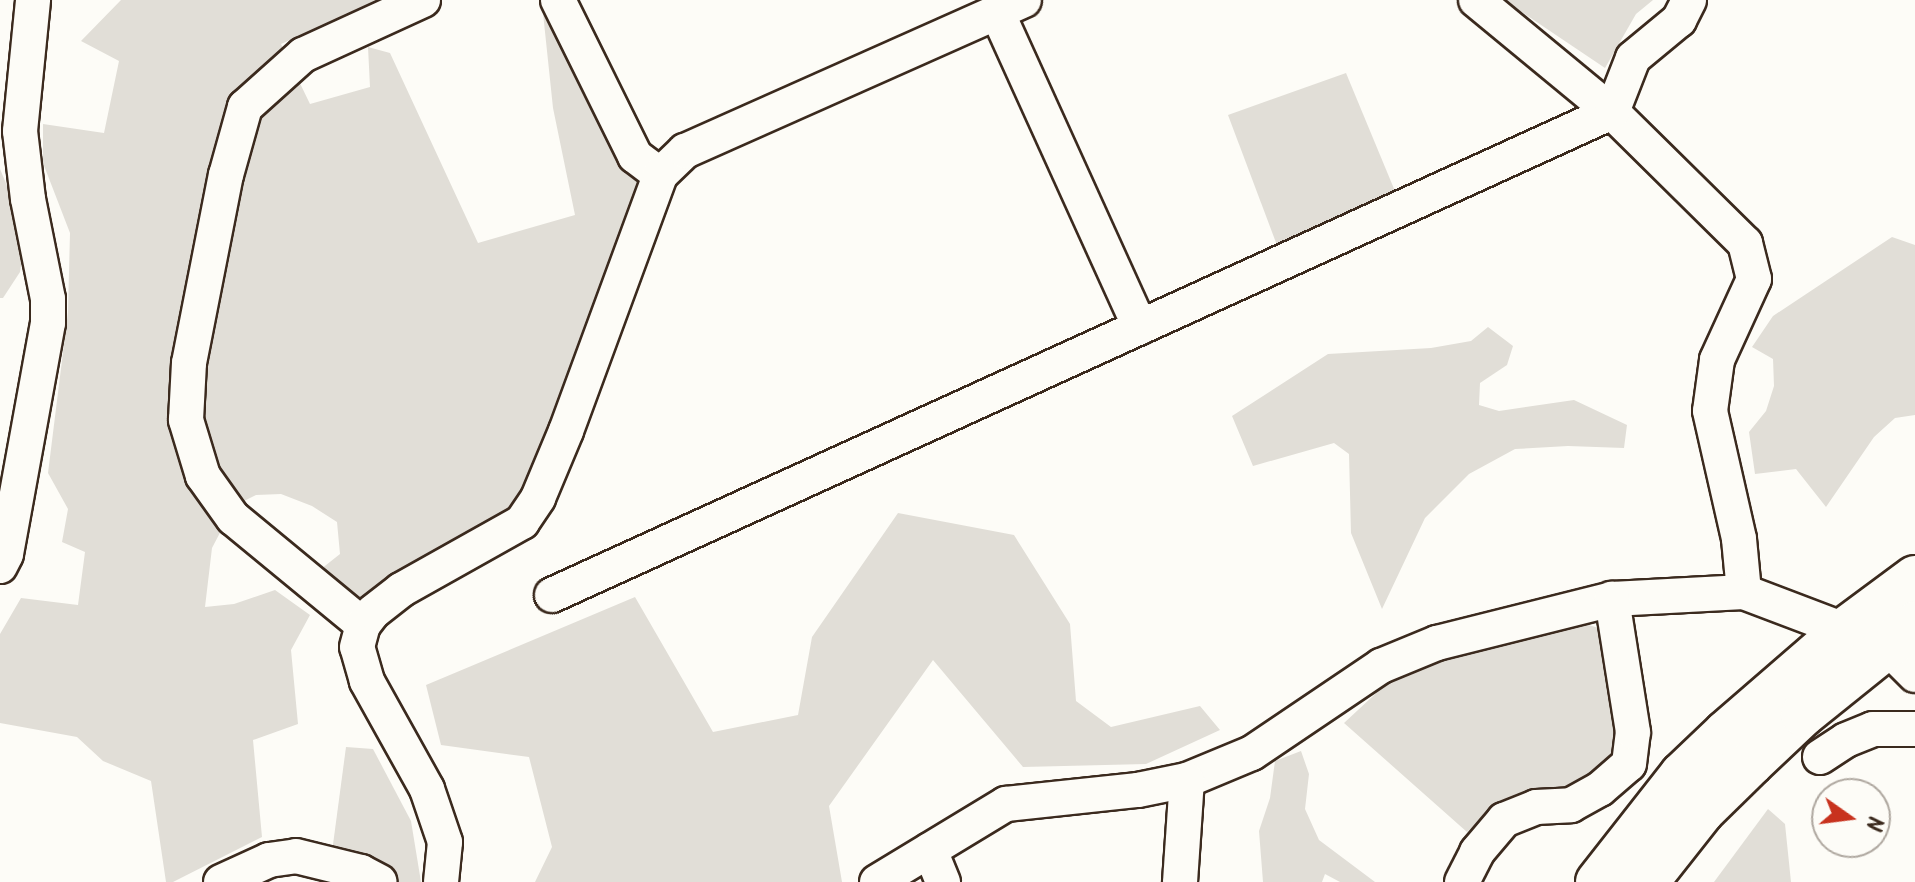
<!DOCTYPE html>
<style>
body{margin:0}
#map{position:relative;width:1915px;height:882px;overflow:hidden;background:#fdfcf7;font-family:Kalam,sans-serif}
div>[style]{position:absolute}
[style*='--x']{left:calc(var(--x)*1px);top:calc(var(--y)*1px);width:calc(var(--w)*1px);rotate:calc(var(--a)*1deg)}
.green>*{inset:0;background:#e1ded7}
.roads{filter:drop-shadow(2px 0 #3b2a1e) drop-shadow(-2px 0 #3b2a1e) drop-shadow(0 2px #3b2a1e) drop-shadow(0 -2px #3b2a1e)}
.minor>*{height:34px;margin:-17px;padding:0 17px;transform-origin:17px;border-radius:17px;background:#fdfcf7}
.major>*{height:44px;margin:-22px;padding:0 22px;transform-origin:22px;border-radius:22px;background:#fdfcf7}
span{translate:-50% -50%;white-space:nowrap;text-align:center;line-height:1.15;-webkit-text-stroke:8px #fdfcf7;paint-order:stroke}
.north{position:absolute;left:1811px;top:778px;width:80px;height:80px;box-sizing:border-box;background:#fdfcf7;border:2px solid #afa8a0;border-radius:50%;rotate:104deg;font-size:22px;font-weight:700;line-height:32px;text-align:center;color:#3b2a1e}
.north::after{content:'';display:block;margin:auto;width:28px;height:36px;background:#c8321e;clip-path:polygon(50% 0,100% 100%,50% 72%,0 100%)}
</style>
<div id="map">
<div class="green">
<i style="clip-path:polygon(121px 0,382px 0,281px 44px,310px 104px,370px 87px,368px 47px,390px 53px,478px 243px,575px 215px,553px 108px,543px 13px,599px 122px,641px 181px,531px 486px,515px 512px,350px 602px,316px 573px,340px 554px,337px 522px,312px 506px,281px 494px,256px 495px,234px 506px,212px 548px,205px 607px,234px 604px,275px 590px,310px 615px,291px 650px,298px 724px,253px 740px,262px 837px,173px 882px,166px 882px,151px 781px,103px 761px,77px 737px,0 723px,0 634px,21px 598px,78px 605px,85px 552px,62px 542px,68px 509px,48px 473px,68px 312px,70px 233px,43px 163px,43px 124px,104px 133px,119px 61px,81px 41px)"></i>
<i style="clip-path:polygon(1504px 0,1653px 0,1636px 14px,1605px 68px)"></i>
<i style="clip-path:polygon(1346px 73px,1397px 196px,1278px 248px,1228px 115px)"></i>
<i style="clip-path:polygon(0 169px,16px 207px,23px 253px,20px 272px,3px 298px,0 298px)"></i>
<i style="clip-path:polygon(1892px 237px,1915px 245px,1915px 415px,1895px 418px,1874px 437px,1826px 507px,1796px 469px,1755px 474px,1749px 432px,1766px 411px,1774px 386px,1773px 359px,1752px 347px,1773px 316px)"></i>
<i style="clip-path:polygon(1488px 327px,1513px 346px,1507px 365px,1480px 383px,1479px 405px,1499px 411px,1574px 400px,1627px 425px,1624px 448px,1568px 446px,1515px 449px,1469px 474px,1425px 518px,1382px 609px,1351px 533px,1349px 454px,1334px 443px,1253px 466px,1232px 416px,1328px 354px,1431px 348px,1471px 341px)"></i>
<i style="clip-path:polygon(898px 513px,1014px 535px,1070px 624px,1076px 701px,1111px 727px,1200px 706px,1220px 730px,1146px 764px,1023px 767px,933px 660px,829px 806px,842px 882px,535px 882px,552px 847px,529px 757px,441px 745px,426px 685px,635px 597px,713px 732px,798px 715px,812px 637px)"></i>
<i style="clip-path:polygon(1582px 623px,1602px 629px,1625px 731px,1619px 763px,1564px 794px,1516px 796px,1486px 815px,1467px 832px,1344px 723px,1386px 684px,1439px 659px)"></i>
<i style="clip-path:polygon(346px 747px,373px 749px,411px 821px,421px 882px,328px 882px)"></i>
<i style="clip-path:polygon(1301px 751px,1309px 774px,1305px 809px,1319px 840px,1375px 882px,1340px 882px,1325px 874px,1322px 882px,1263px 882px,1259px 831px,1270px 798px,1275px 761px)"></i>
<i style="clip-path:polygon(1768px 809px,1785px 824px,1791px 882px,1714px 882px)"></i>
</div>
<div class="roads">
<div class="minor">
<i style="--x:558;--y:0;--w:174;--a:63.7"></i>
<i style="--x:635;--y:156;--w:31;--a:37"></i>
<i style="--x:1476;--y:0;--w:176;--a:39.5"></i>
<i style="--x:1612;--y:112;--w:187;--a:44.6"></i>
<i style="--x:1745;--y:243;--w:37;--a:76"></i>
<i style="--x:1754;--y:279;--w:89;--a:114.6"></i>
<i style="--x:1717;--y:360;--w:51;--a:97.8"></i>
<i style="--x:1710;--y:411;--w:131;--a:77.2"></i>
<i style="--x:1739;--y:539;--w:53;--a:84.6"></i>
<i style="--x:997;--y:12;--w:346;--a:65.6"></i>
<i style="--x:0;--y:566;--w:13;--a:-63"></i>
<i style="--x:6;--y:554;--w:235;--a:-79.7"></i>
<i style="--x:48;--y:323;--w:24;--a:-90"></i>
<i style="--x:48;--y:299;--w:102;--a:-101.3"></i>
<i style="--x:28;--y:199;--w:68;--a:-96.7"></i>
<i style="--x:20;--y:131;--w:132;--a:-84.3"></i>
<i style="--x:552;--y:595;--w:1165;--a:-24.5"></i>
<i style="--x:1612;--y:112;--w:58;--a:-68.7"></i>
<i style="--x:1633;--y:58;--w:60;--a:-39.6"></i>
<i style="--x:1679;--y:20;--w:22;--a:-63"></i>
<i style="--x:363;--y:625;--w:168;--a:-140.5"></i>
<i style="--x:233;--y:518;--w:52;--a:-125.5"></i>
<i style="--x:203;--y:476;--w:59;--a:-106.9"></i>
<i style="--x:186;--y:420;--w:57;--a:-87"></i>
<i style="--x:189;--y:363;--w:192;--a:-78.9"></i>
<i style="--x:226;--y:175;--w:71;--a:-74.4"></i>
<i style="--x:245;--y:107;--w:78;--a:-41.9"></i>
<i style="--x:303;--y:55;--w:132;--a:-24.6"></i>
<i style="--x:1820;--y:757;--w:31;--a:-33"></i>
<i style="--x:1846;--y:740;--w:29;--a:-22"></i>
<i style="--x:1873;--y:729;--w:42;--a:0"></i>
<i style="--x:930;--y:850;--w:35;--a:68"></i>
<i style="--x:221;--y:882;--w:53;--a:-24.6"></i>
<i style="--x:269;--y:860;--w:27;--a:-8"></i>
<i style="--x:296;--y:856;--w:67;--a:13.8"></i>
<i style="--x:361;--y:872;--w:21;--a:28"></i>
<i style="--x:441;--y:882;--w:40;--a:-84.3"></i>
<i style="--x:445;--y:842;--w:56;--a:-108.8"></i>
<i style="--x:427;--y:789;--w:124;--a:-119.1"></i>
<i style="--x:367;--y:681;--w:35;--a:-106"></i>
<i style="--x:357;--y:647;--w:23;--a:-75"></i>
<i style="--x:363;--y:625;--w:16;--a:-52"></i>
<i style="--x:373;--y:612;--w:36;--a:-38"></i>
<i style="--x:401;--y:590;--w:139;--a:-29.3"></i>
<i style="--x:522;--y:522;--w:29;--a:-56"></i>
<i style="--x:538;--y:498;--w:73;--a:-67.3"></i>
<i style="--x:566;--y:431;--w:273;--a:-69.8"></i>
<i style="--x:660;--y:175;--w:35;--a:-44"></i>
<i style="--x:685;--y:151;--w:371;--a:-24"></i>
<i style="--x:877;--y:882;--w:151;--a:-31.2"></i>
<i style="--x:1006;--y:804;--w:133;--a:-6.1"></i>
<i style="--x:1138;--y:790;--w:50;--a:-11.5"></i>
<i style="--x:1187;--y:780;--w:70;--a:-22.6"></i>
<i style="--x:1252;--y:753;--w:156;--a:-34"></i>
<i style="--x:1381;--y:666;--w:61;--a:-22.3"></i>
<i style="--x:1437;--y:643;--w:180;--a:-14.1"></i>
<i style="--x:1612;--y:599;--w:132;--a:-3"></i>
<i style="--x:1744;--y:592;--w:152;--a:20.8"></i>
<i style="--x:1886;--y:646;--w:41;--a:45"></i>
<i style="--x:1180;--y:882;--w:102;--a:-86.1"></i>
<i style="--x:1462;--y:882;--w:34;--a:-63"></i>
<i style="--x:1477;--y:852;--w:42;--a:-49.8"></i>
<i style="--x:1504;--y:820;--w:35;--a:-22"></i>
<i style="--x:1536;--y:807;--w:35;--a:-3"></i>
<i style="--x:1571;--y:805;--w:33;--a:-29"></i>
<i style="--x:1600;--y:789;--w:38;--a:-41"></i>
<i style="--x:1629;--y:764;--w:32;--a:-83"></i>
<i style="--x:1633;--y:732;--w:135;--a:-99"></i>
</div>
<div class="major">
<i style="--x:1598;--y:882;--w:136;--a:-51.9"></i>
<i style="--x:1682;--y:775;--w:61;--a:-43.7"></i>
<i style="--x:1726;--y:733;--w:157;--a:-40.9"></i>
<i style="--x:1845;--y:630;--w:87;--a:-36.6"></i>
<i style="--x:1646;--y:882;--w:90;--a:-51.7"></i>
<i style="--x:1702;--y:811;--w:69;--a:-44.4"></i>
<i style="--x:1751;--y:763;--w:71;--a:-43.3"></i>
<i style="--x:1803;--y:714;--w:144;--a:-38.8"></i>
</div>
</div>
<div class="north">N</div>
</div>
